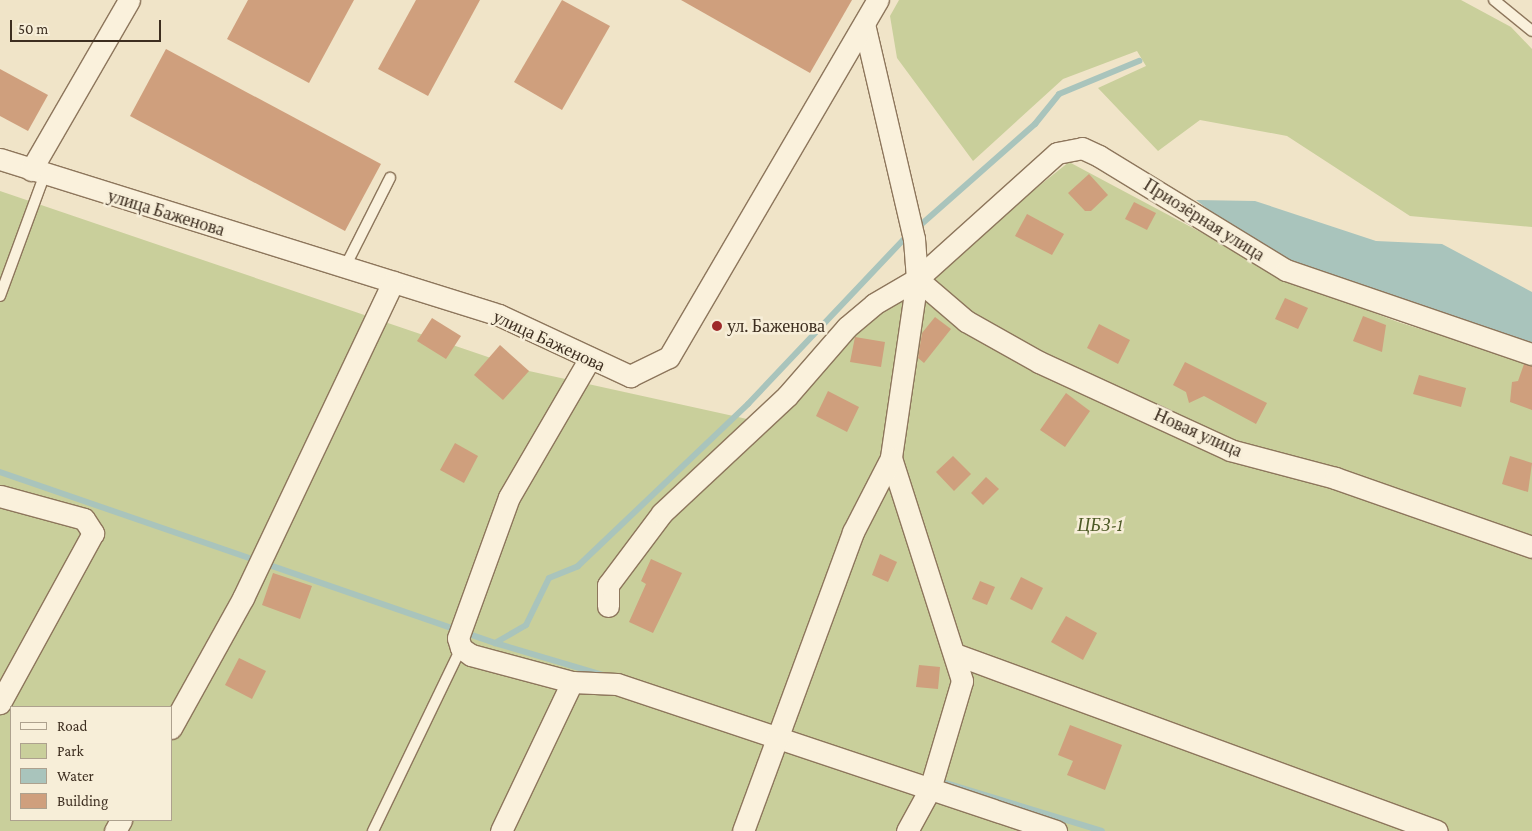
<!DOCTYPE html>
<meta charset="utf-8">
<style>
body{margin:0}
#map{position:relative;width:1532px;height:831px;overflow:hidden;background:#f0e4c8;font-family:"Crimson Pro",serif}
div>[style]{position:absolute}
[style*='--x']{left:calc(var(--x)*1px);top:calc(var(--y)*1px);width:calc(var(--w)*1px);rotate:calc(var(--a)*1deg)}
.green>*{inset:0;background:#c9cf9b}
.water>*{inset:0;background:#a9c4bc}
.stream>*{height:6px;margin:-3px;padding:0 3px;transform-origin:3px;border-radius:3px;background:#a9c4bc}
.building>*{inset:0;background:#cf9f7d}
.roads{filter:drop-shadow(1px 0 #8d765c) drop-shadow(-1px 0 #8d765c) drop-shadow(0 1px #8d765c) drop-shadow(0 -1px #8d765c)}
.service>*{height:10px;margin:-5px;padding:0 5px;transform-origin:5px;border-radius:5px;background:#faf1dc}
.minor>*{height:21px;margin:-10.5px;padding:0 10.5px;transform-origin:10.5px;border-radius:10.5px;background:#faf1dc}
.dots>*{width:14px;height:14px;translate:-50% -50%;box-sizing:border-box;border:2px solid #f7eed8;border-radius:50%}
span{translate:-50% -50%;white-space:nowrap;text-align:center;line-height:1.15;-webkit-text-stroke:5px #f7eed8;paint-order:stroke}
.street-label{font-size:18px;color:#3d2e20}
.poi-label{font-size:18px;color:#3d2e20}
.left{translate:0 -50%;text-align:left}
.park-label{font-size:18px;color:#4d5a26;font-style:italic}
.legend{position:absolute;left:10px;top:706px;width:162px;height:115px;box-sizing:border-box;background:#f7eed8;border:1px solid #ada18e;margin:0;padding:6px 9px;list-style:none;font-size:15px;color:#3d2e20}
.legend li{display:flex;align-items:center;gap:10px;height:25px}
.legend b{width:25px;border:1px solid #ada18e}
.scale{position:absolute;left:10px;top:20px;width:151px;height:22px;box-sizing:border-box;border:2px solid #3d2e20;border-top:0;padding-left:6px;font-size:15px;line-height:18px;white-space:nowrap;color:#3d2e20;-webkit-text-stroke:4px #f7eed8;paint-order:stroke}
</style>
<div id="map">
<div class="green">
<i style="clip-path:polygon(899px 0,1461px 0,1511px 27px,1532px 49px,1532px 227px,1410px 216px,1287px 136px,1200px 120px,1158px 151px,1098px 88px,1146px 66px,1137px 51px,1063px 79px,973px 161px,897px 58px,890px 16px)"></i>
<i style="clip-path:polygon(evenodd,1069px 162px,1296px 283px,1398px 322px,1532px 364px,1532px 831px,0 831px,0 191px,529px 371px,747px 419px,1069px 162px,11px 707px,171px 707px,171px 820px,11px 820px,11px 707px)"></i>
</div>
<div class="water">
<i style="clip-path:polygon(1196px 200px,1255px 201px,1376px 241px,1442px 244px,1532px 292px,1532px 347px,1276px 262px)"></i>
</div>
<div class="stream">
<i style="--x:916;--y:229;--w:159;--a:-41.4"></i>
<i style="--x:1035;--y:124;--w:38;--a:-51"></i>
<i style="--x:1059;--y:94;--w:87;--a:-22.4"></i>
<i style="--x:0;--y:472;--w:524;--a:19.06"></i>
<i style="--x:495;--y:643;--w:113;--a:16.5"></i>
<i style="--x:495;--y:643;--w:36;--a:-30"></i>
<i style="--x:526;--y:625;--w:52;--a:-63.9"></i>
<i style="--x:549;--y:578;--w:31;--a:-22"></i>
<i style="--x:578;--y:566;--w:235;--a:-43.6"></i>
<i style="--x:748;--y:404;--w:233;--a:-46.6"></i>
<i style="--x:946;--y:783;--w:163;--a:17.1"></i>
</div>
<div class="building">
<i style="clip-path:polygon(248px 0,354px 0,309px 83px,227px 39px)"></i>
<i style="clip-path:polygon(416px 0,480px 0,428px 96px,378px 69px)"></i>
<i style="clip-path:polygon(562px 0,610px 26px,562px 110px,514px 82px)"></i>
<i style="clip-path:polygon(681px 0,852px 0,810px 73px)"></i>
<i style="clip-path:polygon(166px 49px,381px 164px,345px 231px,130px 116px)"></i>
<i style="clip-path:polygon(0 69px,48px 95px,28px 131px,0 116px)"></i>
<i style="clip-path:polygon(1089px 174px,1108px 195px,1091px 211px,1085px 211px,1068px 193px)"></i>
<i style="clip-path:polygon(1134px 202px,1156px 213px,1147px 230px,1125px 219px)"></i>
<i style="clip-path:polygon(1027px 214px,1064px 234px,1052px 255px,1015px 236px)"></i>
<i style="clip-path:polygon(1285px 298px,1308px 308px,1298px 329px,1275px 319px)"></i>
<i style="clip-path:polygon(1363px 316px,1386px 325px,1382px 352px,1353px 341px)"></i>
<i style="clip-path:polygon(935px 317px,951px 329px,924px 363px,918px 358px,922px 333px)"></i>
<i style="clip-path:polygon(432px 318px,461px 336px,446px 359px,417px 341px)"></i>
<i style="clip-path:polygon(1099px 324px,1130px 340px,1118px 364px,1087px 348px)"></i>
<i style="clip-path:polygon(855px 337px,885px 342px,881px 367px,850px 362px)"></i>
<i style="clip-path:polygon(500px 345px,529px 371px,503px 400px,474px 375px)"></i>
<i style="clip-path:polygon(1185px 362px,1267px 403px,1256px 424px,1204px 396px,1189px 403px,1186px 392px,1173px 385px)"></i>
<i style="clip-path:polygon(1524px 364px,1532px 366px,1532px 410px,1510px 402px,1512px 382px,1518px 381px)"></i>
<i style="clip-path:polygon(1419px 375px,1466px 388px,1461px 407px,1413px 394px)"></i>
<i style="clip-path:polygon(828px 391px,859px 407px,847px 432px,816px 416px)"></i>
<i style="clip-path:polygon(1066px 393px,1090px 411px,1065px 447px,1040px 430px)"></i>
<i style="clip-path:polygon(455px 443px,478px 456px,464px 483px,440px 470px)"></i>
<i style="clip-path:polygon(953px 456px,971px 474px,954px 491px,936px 472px)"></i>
<i style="clip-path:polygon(1510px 456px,1532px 463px,1528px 492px,1502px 484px)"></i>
<i style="clip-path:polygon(986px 477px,999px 489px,983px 505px,971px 493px)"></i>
<i style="clip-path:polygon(880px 554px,897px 562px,888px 582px,872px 575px)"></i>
<i style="clip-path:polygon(651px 559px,682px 573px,653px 633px,629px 622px,646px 584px,641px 581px)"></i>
<i style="clip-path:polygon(273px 573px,312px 586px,300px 619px,262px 605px)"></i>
<i style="clip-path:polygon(1021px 577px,1043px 588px,1032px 610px,1010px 599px)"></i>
<i style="clip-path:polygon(980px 581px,995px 587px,987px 605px,972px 599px)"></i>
<i style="clip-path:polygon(1066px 616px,1097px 633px,1083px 660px,1051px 642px)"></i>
<i style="clip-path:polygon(239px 658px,266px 671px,252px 699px,225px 685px)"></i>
<i style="clip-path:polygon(919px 665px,940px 667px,938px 689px,916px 687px)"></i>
<i style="clip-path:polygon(1070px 725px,1122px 745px,1105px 790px,1067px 775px,1073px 761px,1058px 755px)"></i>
</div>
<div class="roads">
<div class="service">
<i style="--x:1494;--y:0;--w:49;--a:39.2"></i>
<i style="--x:345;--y:267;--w:100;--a:-63.2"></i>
<i style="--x:0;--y:296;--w:130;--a:-69.8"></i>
<i style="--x:373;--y:831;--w:203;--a:-64.3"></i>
</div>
<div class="minor">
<i style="--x:864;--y:24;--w:221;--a:76.9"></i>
<i style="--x:914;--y:239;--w:40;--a:85.7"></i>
<i style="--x:917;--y:279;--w:181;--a:98.3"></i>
<i style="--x:891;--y:458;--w:234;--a:72.3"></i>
<i style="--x:962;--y:681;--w:113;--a:106.5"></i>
<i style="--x:930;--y:789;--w:48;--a:118.7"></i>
<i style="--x:0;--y:159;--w:523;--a:17.36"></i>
<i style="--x:499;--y:315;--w:145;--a:25"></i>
<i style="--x:630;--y:376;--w:43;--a:-26"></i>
<i style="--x:669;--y:357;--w:414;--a:-59.7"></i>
<i style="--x:31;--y:170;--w:196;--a:-60"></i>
<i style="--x:917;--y:279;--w:65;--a:40.6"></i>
<i style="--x:966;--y:321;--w:84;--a:29.3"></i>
<i style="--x:1039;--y:362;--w:210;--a:24.7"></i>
<i style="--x:1230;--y:450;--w:109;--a:14.9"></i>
<i style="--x:1335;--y:478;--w:209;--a:19.3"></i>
<i style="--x:590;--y:358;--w:161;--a:120.2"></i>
<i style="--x:509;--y:497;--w:150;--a:109.9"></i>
<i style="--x:458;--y:638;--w:10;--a:73"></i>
<i style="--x:461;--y:648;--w:12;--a:35"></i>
<i style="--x:471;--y:655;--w:105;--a:15"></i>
<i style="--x:572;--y:682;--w:45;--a:2.5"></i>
<i style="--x:617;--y:684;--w:463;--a:18.5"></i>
<i style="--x:0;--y:496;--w:87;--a:15.3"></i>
<i style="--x:84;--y:519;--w:17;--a:57"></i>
<i style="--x:93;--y:533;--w:194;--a:118.7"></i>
<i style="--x:608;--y:606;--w:21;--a:-90"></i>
<i style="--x:608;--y:585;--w:90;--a:-53.1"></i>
<i style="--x:662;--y:513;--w:171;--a:-43.1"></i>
<i style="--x:787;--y:396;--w:91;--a:-49"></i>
<i style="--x:847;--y:327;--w:35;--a:-40"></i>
<i style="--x:874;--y:304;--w:50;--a:-30.2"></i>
<i style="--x:917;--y:279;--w:188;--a:-42"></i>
<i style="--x:1057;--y:153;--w:25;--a:-11"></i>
<i style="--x:1082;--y:148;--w:19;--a:25"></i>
<i style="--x:1099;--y:156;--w:219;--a:31.4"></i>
<i style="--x:1286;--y:270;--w:260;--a:18.9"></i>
<i style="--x:955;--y:654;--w:513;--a:20.16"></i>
<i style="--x:171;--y:728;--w:149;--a:-61"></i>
<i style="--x:243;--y:598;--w:350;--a:-64.6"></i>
<i style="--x:115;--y:831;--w:13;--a:-61"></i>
<i style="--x:501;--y:831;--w:165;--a:-64.5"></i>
<i style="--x:743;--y:831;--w:319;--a:-69.8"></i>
<i style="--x:853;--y:532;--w:83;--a:-62.8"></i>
</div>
</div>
<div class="dots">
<i style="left:717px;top:326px;background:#9e2a2b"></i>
</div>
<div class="street-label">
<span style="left:166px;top:213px;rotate:17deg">улица Баженова</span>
<span style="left:1204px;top:220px;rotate:32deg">Приозёрная улица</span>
<span style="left:549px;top:341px;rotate:25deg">улица Баженова</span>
<span style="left:1198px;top:433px;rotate:24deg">Новая улица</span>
</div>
<div class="poi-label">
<span class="left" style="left:727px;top:326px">ул. Баженова</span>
</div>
<div class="park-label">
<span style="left:1100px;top:525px">ЦБЗ-1</span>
</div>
<ul class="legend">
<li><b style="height:6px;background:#faf1dc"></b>Road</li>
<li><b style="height:14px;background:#c9cf9b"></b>Park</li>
<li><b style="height:14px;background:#a9c4bc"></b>Water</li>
<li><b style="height:14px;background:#cf9f7d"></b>Building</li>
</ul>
<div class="scale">50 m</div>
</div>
